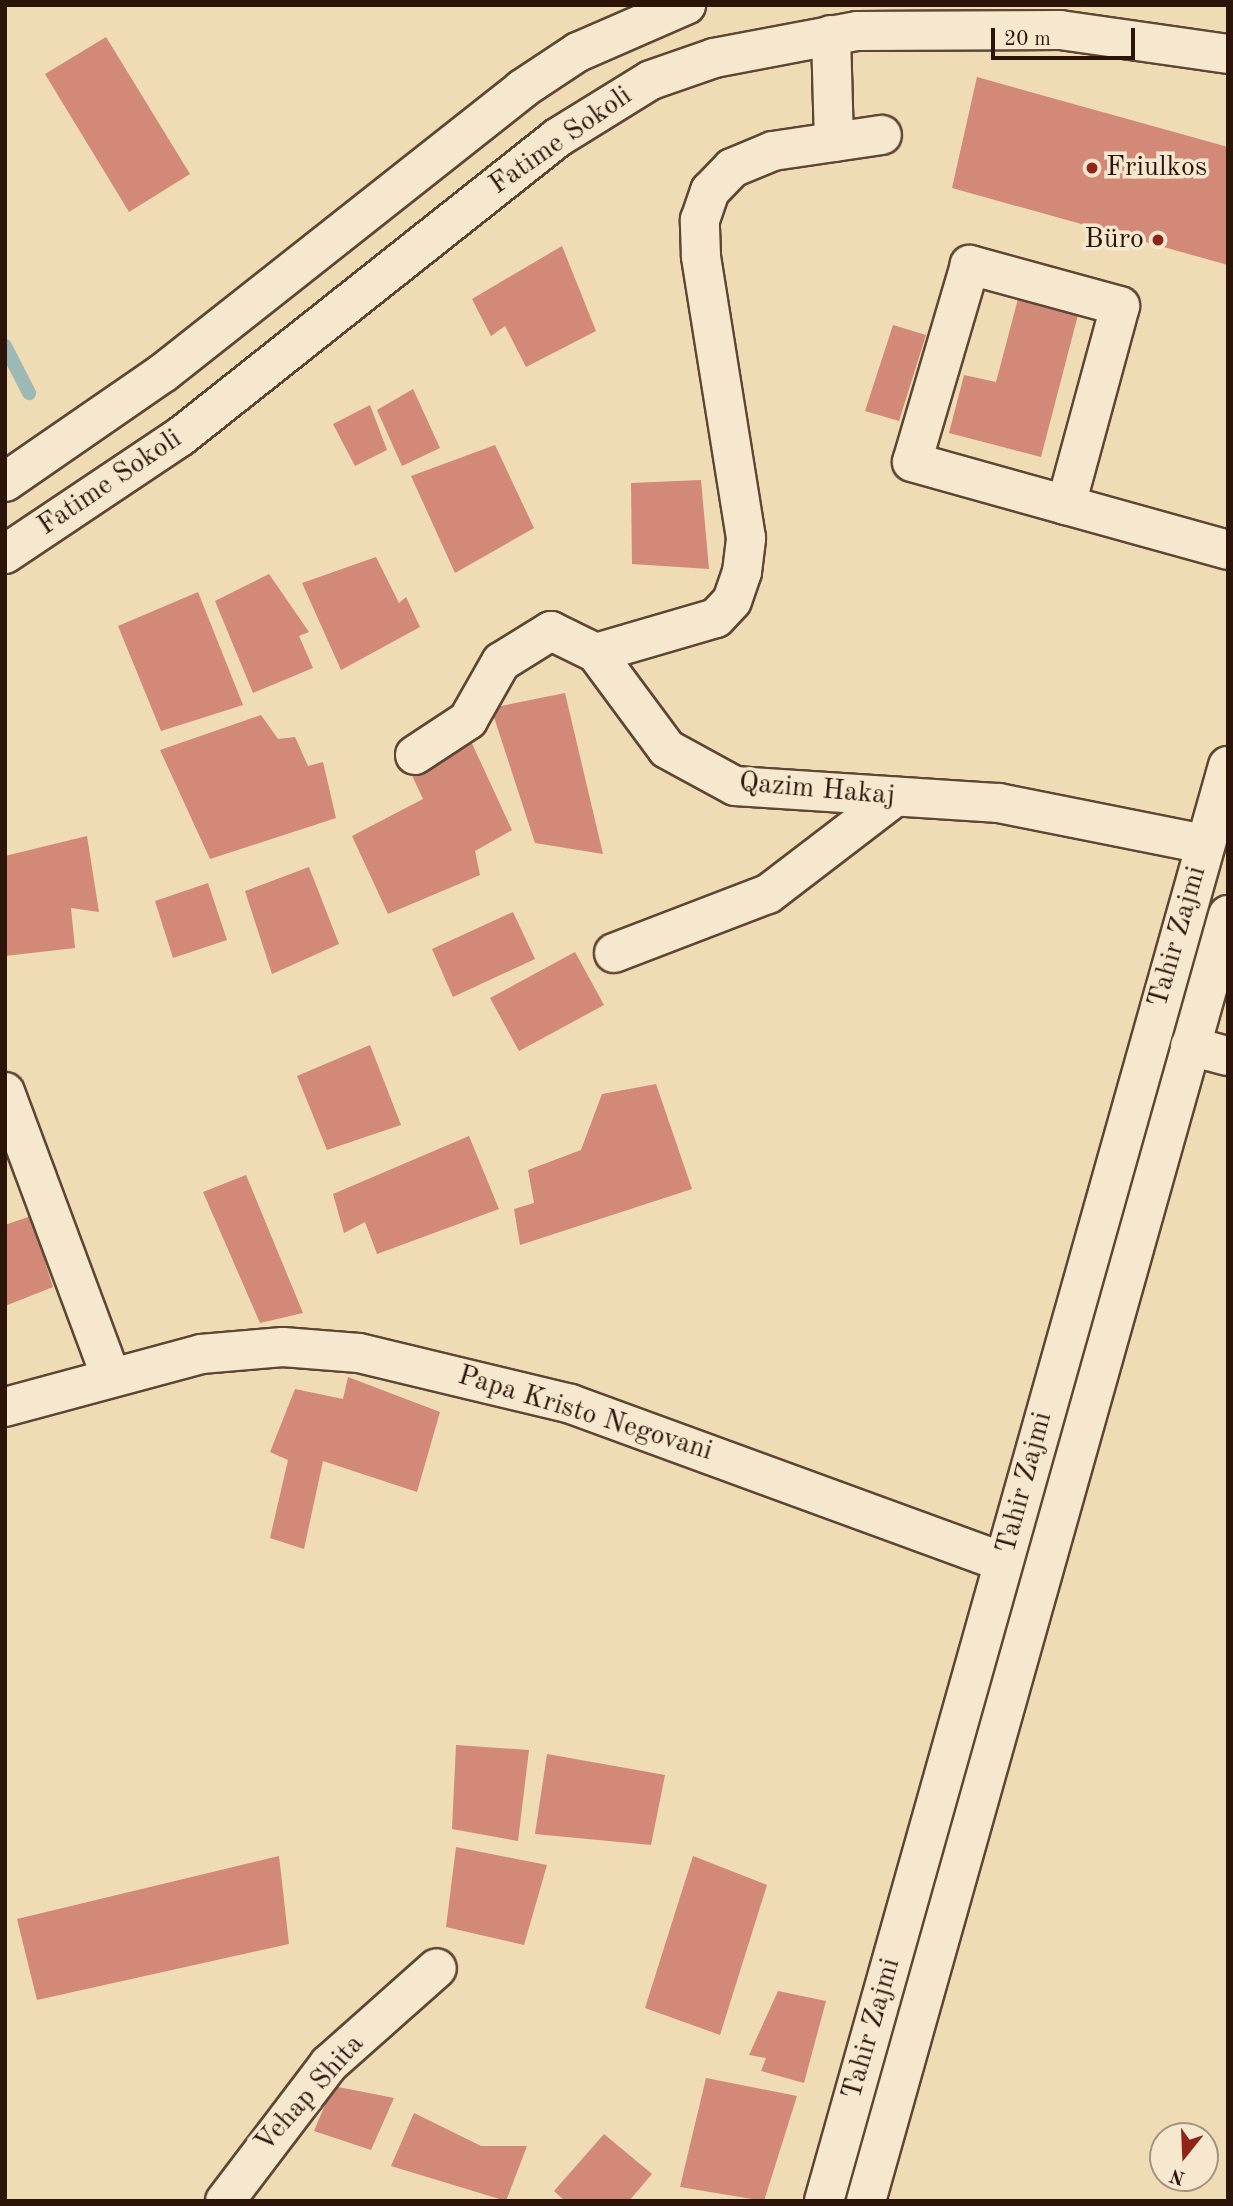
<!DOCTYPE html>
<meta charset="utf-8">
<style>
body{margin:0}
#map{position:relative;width:1233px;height:2206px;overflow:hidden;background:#efdbb4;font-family:"Old Standard TT",serif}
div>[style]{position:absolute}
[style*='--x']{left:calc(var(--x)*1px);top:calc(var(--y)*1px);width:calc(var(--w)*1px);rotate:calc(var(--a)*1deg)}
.stream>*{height:14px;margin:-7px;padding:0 7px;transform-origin:7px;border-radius:7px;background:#9cb9b5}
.building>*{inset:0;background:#d28977}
.roads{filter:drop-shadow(2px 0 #5e4634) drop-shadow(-2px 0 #5e4634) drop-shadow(0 2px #5e4634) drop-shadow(0 -2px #5e4634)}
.minor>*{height:38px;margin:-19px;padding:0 19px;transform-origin:19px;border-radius:19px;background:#f5e8ce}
.dots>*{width:19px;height:19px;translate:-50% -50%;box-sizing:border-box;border:4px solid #f5e8ce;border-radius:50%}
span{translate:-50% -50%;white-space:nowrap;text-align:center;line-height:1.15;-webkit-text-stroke:7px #f5e8ce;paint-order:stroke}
.street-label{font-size:28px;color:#2d1409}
.poi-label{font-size:28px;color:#2d1409}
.left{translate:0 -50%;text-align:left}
.right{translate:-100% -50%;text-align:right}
.frame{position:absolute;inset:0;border:7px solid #2d1409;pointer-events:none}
.north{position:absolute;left:1149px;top:2122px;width:70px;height:70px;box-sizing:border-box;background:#f5e8ce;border:2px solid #a5937f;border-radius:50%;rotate:198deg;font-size:19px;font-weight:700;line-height:28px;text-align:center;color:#2d1409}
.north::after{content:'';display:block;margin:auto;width:24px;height:32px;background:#8f2418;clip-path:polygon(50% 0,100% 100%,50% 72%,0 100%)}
.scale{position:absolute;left:991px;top:28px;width:144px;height:32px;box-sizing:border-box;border:4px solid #2d1409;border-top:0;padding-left:9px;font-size:21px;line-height:24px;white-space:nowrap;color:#2d1409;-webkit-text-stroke:5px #f5e8ce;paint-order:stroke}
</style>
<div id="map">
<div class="stream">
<i style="--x:5;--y:346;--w:53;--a:62.9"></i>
</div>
<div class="building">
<i style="clip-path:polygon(106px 37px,190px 174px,129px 212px,45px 74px)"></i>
<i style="clip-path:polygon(977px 77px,1228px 147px,1228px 265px,952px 188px)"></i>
<i style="clip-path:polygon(562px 246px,596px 331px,526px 367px,505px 326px,491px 336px,472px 299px)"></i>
<i style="clip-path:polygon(1019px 295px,1079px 311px,1041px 457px,949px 433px,964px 375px,996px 382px)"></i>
<i style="clip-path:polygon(893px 325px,926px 335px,899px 421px,865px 411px)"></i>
<i style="clip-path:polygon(413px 389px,440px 448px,402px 466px,377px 410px)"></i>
<i style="clip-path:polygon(370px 405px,387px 450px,355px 466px,333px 424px)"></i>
<i style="clip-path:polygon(495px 445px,534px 528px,455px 573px,411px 476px)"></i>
<i style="clip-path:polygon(701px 480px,709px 569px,632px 564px,631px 483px)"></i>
<i style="clip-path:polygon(376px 557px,399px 603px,406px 597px,420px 627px,341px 670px,302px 583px)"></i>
<i style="clip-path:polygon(269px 574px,309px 632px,299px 636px,313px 668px,253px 693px,215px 601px)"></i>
<i style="clip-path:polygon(198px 592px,243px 705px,161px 731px,118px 626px)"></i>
<i style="clip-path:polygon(565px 693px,603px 854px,535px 843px,491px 708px)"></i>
<i style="clip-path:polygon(261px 715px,278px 739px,295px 737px,308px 766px,323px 762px,336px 818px,210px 859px,160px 750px)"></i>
<i style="clip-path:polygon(469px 737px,512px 830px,475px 851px,480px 875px,388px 914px,352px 836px,423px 799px,409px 769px)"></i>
<i style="clip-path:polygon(87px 836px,99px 912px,71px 908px,75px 948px,5px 956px,5px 856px)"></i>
<i style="clip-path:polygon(309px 867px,339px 944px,272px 974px,245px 891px)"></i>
<i style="clip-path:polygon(208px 883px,227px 940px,173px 958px,155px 901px)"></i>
<i style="clip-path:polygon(513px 912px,535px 959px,453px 997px,432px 949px)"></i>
<i style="clip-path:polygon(575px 952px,604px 1005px,519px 1051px,490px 998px)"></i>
<i style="clip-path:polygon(370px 1045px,401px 1125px,327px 1150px,297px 1076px)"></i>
<i style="clip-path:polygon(656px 1084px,692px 1189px,520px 1245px,514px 1209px,534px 1203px,528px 1170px,581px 1150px,602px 1094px)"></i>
<i style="clip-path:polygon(469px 1136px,499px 1209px,377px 1254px,365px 1222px,344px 1233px,333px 1194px)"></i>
<i style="clip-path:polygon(246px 1175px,303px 1313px,260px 1323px,203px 1192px)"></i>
<i style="clip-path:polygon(31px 1216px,53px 1287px,5px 1306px,5px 1225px)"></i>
<i style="clip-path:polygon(348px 1377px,440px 1412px,417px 1492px,323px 1461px,304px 1549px,270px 1538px,288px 1460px,270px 1452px,295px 1389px,343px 1399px)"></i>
<i style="clip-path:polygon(456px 1745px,529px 1750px,518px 1841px,452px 1829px)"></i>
<i style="clip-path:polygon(547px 1754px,665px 1775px,651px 1845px,535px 1834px)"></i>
<i style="clip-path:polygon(456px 1847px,547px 1865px,524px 1945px,446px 1927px)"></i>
<i style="clip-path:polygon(279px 1856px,289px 1944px,37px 2000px,17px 1919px)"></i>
<i style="clip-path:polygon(693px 1856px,767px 1885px,720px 2035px,645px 2008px)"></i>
<i style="clip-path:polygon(778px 1991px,826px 2001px,804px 2083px,761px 2071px,766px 2058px,749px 2055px)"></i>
<i style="clip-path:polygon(706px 2078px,797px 2096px,764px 2201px,680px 2187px)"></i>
<i style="clip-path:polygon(333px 2086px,394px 2098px,371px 2150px,314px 2131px)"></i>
<i style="clip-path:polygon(414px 2113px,481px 2146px,527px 2146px,506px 2201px,391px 2166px)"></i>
<i style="clip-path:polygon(604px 2134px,652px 2174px,629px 2201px,565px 2201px,554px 2191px)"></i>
</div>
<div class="roads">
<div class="minor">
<i style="--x:831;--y:35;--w:107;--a:88.4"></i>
<i style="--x:5;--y:482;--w:192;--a:-34.6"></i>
<i style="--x:163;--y:373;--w:458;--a:-38.3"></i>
<i style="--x:522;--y:89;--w:67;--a:-33.5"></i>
<i style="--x:578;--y:52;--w:118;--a:-23.5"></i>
<i style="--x:1066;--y:505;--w:206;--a:-74.8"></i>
<i style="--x:1120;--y:306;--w:156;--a:-164.7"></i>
<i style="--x:970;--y:265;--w:205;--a:106.4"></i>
<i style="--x:912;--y:462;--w:160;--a:15.6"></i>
<i style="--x:1066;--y:505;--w:168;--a:15.5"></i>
<i style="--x:5;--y:554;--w:211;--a:-33.8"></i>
<i style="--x:180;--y:437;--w:481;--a:-38.4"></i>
<i style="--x:557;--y:138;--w:110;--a:-31.7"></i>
<i style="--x:651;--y:80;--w:67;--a:-19.2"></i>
<i style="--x:714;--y:58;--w:146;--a:-10.7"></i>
<i style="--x:857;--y:31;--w:203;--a:-0.3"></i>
<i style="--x:1060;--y:30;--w:170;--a:8.1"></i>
<i style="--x:596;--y:653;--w:125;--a:-16.3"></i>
<i style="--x:716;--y:618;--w:23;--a:-47"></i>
<i style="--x:732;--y:601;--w:31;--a:-71"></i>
<i style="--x:742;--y:572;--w:34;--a:-83"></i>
<i style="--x:746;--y:538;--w:286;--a:-99.1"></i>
<i style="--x:701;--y:256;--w:36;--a:-92"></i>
<i style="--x:700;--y:220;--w:31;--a:-71"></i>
<i style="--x:710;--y:191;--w:32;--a:-46"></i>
<i style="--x:732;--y:168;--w:44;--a:-22.5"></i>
<i style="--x:773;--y:151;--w:110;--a:-8.4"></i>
<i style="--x:415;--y:755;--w:64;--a:-33.4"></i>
<i style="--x:468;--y:720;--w:67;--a:-60.4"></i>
<i style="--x:501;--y:662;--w:59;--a:-31.8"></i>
<i style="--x:551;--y:631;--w:50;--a:26.1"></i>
<i style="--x:596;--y:653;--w:119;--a:53.5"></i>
<i style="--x:667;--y:749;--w:77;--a:28.6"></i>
<i style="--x:735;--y:786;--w:265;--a:3.7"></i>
<i style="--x:999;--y:803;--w:210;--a:11.3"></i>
<i style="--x:614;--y:953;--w:165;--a:-21"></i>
<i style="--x:768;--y:894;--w:160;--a:-37.4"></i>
<i style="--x:1190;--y:1046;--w:39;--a:15"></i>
<i style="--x:5;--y:1092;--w:302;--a:69.6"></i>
<i style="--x:5;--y:1407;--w:203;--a:-15.1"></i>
<i style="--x:201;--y:1354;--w:82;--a:-4.9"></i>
<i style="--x:283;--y:1347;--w:76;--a:4.5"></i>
<i style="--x:359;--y:1353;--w:218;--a:13.5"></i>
<i style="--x:571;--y:1404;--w:460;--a:20.1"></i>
<i style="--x:225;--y:2201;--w:172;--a:-52.8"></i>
<i style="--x:329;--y:2064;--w:144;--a:-41.6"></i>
<i style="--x:824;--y:2201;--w:1491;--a:-74.28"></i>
<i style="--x:866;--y:2201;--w:1336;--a:-74.28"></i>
</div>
</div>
<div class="dots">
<i style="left:1092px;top:168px;background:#8f2418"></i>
<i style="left:1158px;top:240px;background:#8f2418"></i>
</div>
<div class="street-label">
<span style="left:561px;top:141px;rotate:-35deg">Fatime Sokoli</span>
<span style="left:110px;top:483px;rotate:-34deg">Fatime Sokoli</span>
<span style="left:817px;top:790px;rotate:5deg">Qazim Hakaj</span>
<span style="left:1178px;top:937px;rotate:-74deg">Tahir Zajmi</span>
<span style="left:585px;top:1414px;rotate:17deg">Papa Kristo Negovani</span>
<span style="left:1025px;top:1483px;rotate:-75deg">Tahir Zajmi</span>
<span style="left:872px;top:2029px;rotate:-74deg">Tahir Zajmi</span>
<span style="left:310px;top:2094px;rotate:-48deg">Vehap Shita</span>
</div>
<div class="poi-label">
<span class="left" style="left:1106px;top:168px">Friulkos</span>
<span class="right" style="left:1144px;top:240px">Büro</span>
</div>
<div class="frame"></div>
<div class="north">N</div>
<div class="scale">20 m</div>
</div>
